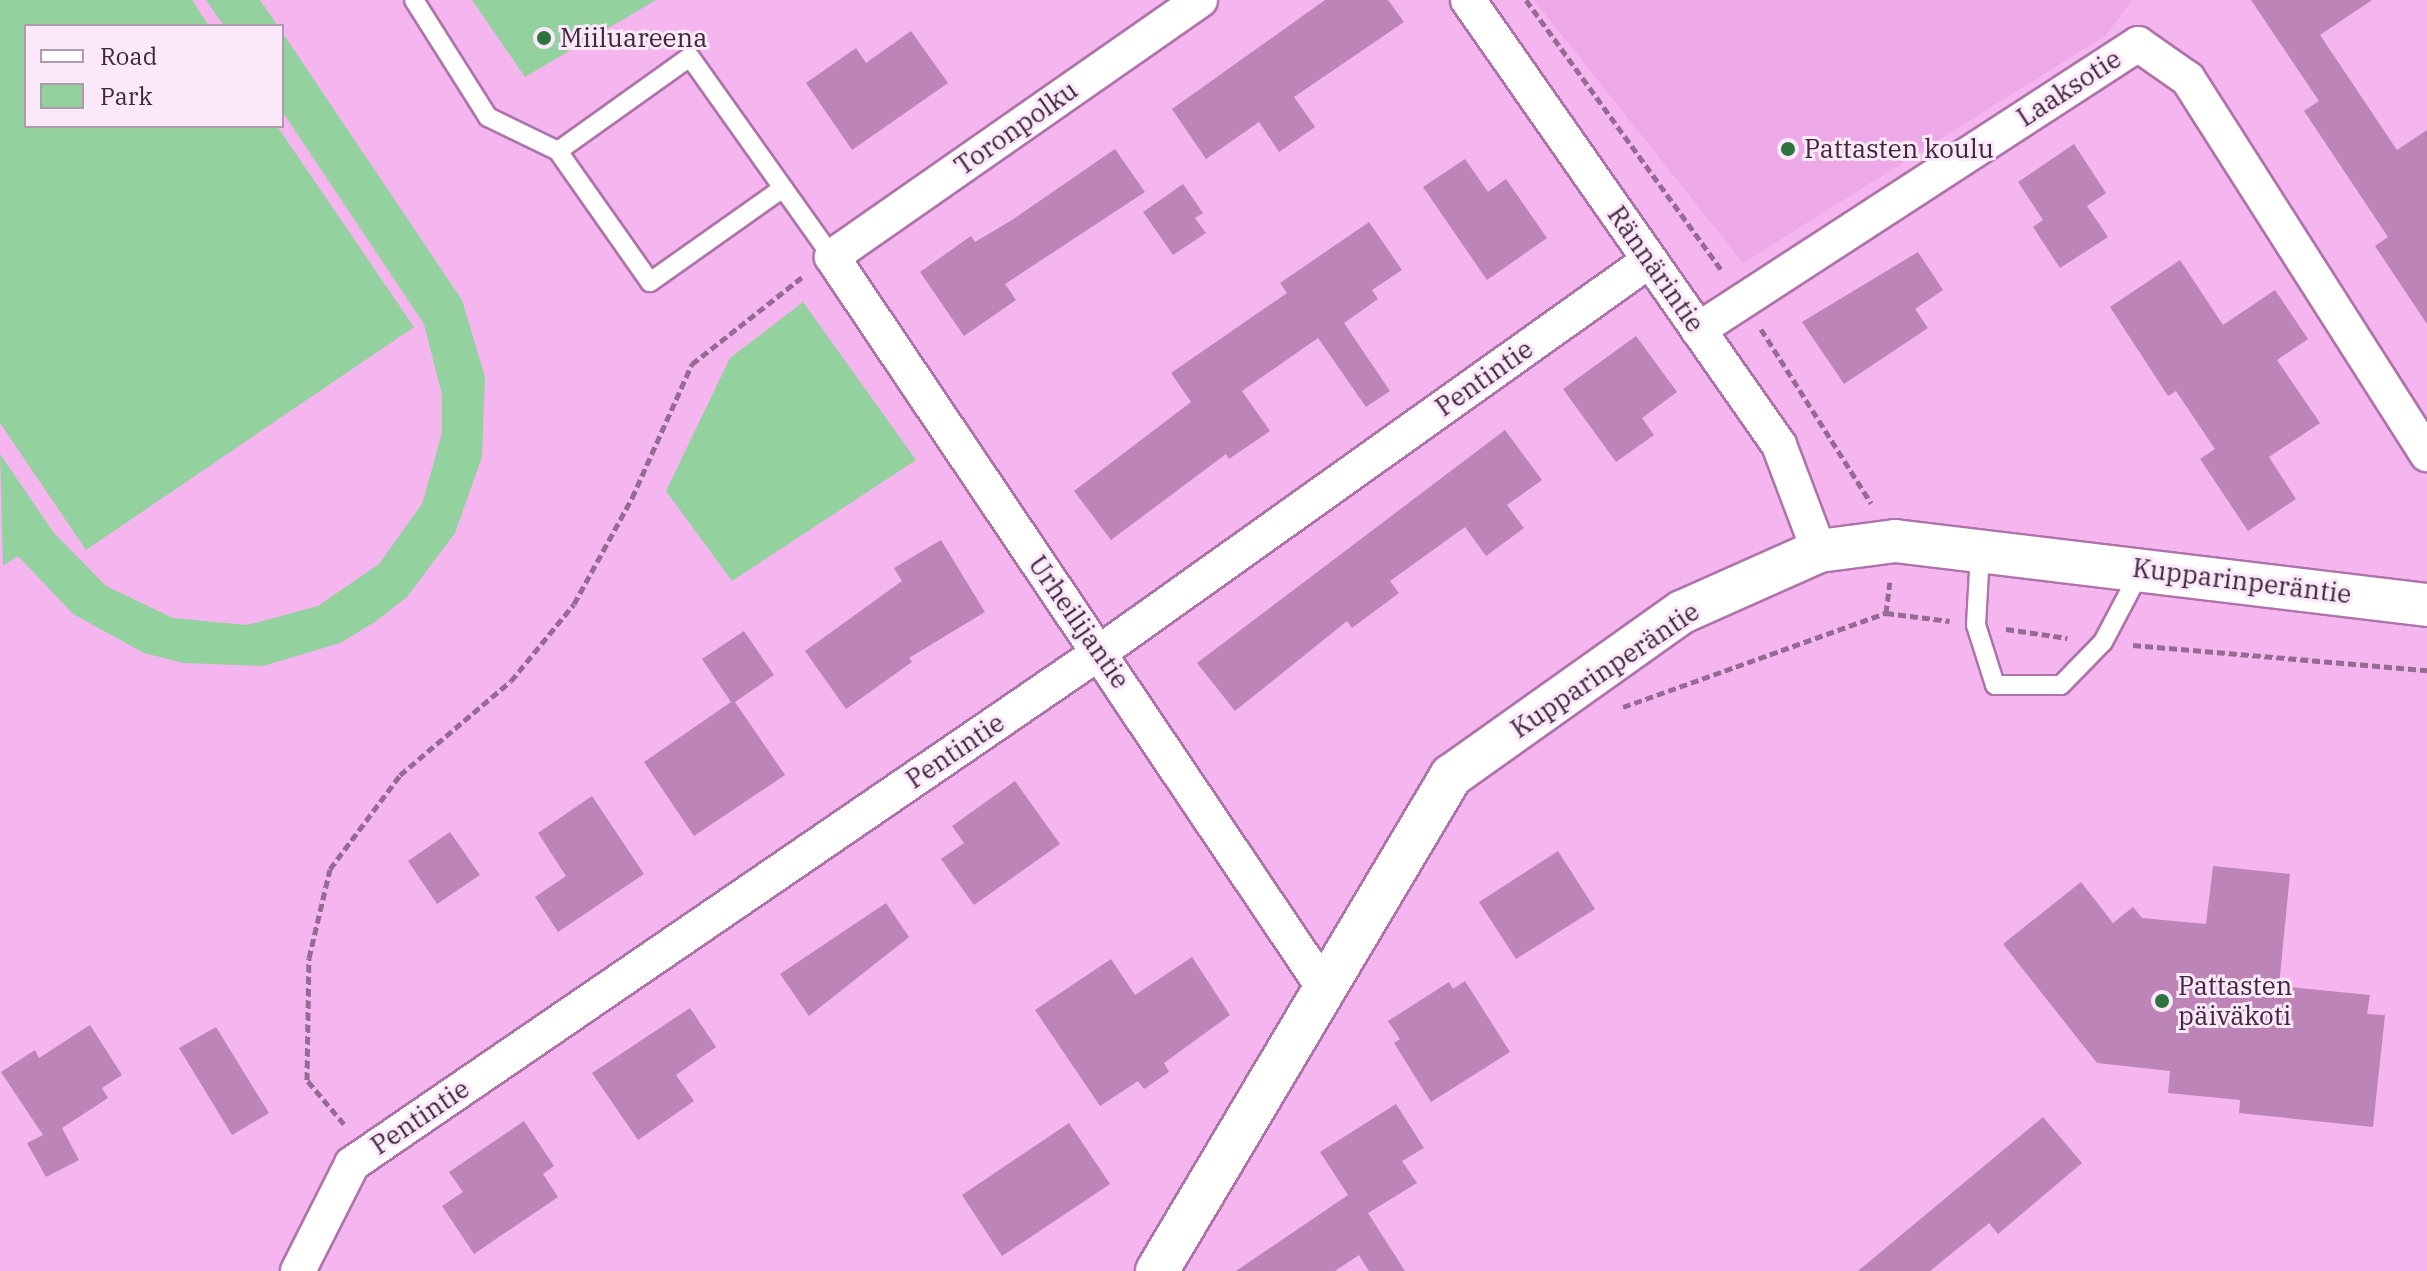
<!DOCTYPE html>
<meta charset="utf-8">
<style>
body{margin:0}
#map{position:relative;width:2427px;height:1271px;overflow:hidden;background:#f5b6ef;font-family:"IBM Plex Serif",serif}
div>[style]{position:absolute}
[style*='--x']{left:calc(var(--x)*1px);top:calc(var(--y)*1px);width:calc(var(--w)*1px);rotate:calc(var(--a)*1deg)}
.built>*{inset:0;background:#eca8e7}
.green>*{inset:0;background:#93d29e}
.building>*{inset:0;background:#bc84b7}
.path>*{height:5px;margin-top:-2.5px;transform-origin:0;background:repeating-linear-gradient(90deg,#966b92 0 8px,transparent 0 12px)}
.roads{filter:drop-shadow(2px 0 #ae73a9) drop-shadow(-2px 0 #ae73a9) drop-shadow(0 2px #ae73a9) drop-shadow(0 -2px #ae73a9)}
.service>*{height:18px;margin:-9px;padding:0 9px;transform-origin:9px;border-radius:9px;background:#fff}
.minor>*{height:34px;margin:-17px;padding:0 17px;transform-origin:17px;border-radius:17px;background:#fff}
.tertiary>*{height:42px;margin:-21px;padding:0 21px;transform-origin:21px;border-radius:21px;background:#fff}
.dots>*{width:22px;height:22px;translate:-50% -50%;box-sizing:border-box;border:4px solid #fbe8f9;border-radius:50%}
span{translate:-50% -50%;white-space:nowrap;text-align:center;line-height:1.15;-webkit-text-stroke:6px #fbe8f9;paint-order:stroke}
.poi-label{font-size:26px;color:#40273e}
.left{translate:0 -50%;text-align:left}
.street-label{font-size:26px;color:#40273e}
.legend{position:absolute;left:24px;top:24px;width:260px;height:104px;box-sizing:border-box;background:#fbe8f9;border:2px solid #b09bae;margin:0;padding:10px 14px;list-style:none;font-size:24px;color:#40273e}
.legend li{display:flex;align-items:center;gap:16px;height:40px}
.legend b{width:40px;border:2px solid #b09bae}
</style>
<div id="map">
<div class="built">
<i style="clip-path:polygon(1534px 0,2132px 0,2106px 35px,1743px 263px)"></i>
</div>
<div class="green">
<i style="clip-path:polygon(0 0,192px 0,209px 26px,26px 26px,26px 126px,277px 126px,414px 327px,86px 550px,0 423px)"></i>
<i style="clip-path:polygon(206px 0,260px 0,278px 26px,224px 26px)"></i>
<i style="clip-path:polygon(472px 0,656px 0,525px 77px)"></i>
<i style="clip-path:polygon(282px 32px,462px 300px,485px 377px,482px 457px,455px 533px,407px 597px,375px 622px,340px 643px,263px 666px,183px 663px,144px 653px,73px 614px,18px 556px,3px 566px,0 454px,54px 533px,106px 586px,173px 618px,247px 625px,318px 606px,379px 564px,422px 504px,442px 433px,442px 395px,424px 324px,282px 111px)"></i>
<i style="clip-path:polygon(803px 302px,916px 460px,732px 581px,666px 491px,730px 358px)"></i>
</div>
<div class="building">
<i style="clip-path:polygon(1325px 0,1388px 0,1404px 22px,1294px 97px,1315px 127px,1279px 152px,1259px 122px,1206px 159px,1172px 109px)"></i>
<i style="clip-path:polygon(2251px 0,2372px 0,2320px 35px,2397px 150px,2427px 130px,2427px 324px,2375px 246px,2388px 237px,2304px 111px,2319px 101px)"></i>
<i style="clip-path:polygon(911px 31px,948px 83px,852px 150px,806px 83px,856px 48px,866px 63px)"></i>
<i style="clip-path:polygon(2074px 144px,2106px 193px,2087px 206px,2108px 237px,2060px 268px,2033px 227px,2043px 220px,2018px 182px)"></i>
<i style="clip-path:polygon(1115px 149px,1145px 192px,1005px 284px,1016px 300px,964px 336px,920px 272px,971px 236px,975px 242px,1012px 220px)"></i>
<i style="clip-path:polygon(1465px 159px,1488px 192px,1506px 179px,1547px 238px,1487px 280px,1423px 187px)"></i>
<i style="clip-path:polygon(1183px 184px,1203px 213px,1195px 218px,1206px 233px,1173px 255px,1143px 212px)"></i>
<i style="clip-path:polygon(1369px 222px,1402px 270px,1372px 290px,1378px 299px,1344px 323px,1390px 391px,1366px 407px,1318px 338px,1242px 391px,1270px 431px,1229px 459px,1226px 454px,1111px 540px,1074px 491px,1191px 402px,1171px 373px,1287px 293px,1280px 283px)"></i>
<i style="clip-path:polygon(1918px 252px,1943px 290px,1915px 309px,1928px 328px,1844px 384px,1802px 322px)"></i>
<i style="clip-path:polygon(2180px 260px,2223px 325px,2275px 290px,2308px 339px,2277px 360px,2320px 423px,2269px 457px,2296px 499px,2248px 531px,2200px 459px,2215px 449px,2176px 391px,2168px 396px,2110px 307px)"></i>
<i style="clip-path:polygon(1636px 336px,1677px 392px,1642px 418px,1654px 435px,1616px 462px,1563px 389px)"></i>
<i style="clip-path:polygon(1505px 430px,1542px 480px,1507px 505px,1524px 528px,1486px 556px,1465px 527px,1390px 581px,1399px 593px,1352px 628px,1347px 621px,1235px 711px,1197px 663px)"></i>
<i style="clip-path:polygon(941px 540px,985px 612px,909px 658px,912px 662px,846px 709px,805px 651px,902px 581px,894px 568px)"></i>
<i style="clip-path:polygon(744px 631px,774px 675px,735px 702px,785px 775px,694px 836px,644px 762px,731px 702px,702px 659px)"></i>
<i style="clip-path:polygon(1015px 781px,1060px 844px,974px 905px,941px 859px,964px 843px,952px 826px)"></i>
<i style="clip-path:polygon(592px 796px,644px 874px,558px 932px,535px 897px,566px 876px,538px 833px)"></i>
<i style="clip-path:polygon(450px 832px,480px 875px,437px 904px,408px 861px)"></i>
<i style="clip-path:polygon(1558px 851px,1595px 909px,1516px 959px,1479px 902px)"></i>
<i style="clip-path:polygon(2213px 866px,2290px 874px,2279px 986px,2370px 995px,2367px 1014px,2385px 1015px,2373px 1127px,2239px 1113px,2240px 1100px,2168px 1093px,2170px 1071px,2097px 1063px,2003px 944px,2081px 882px,2113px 923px,2133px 907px,2142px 918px,2206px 924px)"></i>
<i style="clip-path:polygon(886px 903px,909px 937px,809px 1016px,780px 974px)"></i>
<i style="clip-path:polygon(1192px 957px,1230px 1015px,1164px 1063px,1169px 1072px,1144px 1089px,1138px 1081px,1100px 1106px,1035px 1010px,1111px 959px,1135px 995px)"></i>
<i style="clip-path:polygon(1465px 981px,1510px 1052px,1431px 1102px,1394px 1043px,1400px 1039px,1388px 1021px,1449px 982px,1453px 989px)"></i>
<i style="clip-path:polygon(690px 1008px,716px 1047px,676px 1075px,694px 1101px,638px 1140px,592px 1073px)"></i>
<i style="clip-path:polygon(90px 1025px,122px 1075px,102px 1088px,108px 1098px,62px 1128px,79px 1160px,46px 1177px,27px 1143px,43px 1135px,1px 1072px,35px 1050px,39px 1058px)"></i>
<i style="clip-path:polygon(216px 1027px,269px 1113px,232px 1135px,179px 1048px)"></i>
<i style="clip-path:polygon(1396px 1104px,1424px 1148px,1402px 1161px,1417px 1183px,1368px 1213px,1405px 1271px,1369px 1271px,1359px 1255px,1335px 1271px,1236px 1271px,1348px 1195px,1320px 1152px)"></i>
<i style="clip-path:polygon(2043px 1117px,2082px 1163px,1998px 1234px,1989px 1223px,1930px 1271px,1858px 1271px)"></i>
<i style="clip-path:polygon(524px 1121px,554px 1166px,543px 1174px,558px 1197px,474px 1254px,442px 1206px,463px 1192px,449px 1172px)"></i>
<i style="clip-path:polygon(1069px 1123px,1110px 1184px,1002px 1256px,962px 1195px)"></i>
</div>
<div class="path">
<i style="--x:1526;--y:0;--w:334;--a:54.1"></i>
<i style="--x:1761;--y:329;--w:206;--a:57.7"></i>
<i style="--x:1886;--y:613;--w:31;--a:-83"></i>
<i style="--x:2006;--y:629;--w:62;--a:8.4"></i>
<i style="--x:2133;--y:645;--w:295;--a:4.9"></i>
<i style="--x:1623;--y:707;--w:279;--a:-19.7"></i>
<i style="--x:1886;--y:613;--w:64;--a:7.2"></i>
<i style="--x:344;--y:1124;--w:57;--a:-130.1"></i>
<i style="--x:307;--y:1080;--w:122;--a:-89.1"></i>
<i style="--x:309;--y:958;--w:91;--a:-76.7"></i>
<i style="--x:330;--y:869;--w:117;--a:-53.3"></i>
<i style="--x:400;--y:775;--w:145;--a:-40.3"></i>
<i style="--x:511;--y:681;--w:99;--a:-50.7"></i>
<i style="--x:574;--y:604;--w:121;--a:-61.3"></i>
<i style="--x:632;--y:498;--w:147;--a:-65.9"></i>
<i style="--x:692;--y:364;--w:140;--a:-38.3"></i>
</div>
<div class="roads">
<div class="service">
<i style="--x:414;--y:0;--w:138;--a:57.7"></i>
<i style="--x:488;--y:117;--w:78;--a:25.9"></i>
<i style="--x:783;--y:188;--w:163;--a:144.7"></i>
<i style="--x:650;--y:282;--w:160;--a:-125.1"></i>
<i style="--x:558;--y:151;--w:162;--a:-35.5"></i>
<i style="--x:690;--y:57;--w:245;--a:54.6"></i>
<i style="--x:1980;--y:553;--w:72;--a:93.2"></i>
<i style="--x:1976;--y:625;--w:63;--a:72.4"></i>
<i style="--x:1995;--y:685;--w:66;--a:0"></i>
<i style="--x:2061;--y:685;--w:60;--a:-45.7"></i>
<i style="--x:2103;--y:642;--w:81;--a:-62.2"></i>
</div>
<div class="minor">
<i style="--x:1200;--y:0;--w:449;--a:145.1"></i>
<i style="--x:832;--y:257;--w:881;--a:56.06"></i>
<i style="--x:1468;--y:0;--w:543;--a:55.05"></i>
<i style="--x:1779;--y:445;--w:113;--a:69.3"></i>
<i style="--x:1698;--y:330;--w:525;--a:-33.02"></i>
<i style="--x:2138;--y:44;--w:61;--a:35"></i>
<i style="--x:2188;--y:79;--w:445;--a:57.5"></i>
<i style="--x:298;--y:1271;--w:120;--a:-63.2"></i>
<i style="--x:352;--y:1164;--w:906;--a:-34.39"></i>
<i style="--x:1100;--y:652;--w:675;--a:-35.48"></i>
</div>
<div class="tertiary">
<i style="--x:1157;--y:1271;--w:576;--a:-59.29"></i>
<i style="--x:1451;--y:776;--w:283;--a:-35.4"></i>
<i style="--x:1682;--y:612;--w:150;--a:-24"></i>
<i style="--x:1819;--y:551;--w:77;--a:-7.5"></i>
<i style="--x:1895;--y:541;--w:536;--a:6.86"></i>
</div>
</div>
<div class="dots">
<i style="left:544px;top:38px;background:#2d733f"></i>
<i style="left:1788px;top:149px;background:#2d733f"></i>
<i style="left:2162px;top:1001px;background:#2d733f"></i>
</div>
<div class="poi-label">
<span class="left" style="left:560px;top:38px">Miiluareena</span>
<span class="left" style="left:1804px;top:149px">Pattasten koulu</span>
<span class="left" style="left:2178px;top:1001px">Pattasten<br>päiväkoti</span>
</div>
<div class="street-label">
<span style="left:2069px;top:88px;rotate:-33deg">Laaksotie</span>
<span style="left:1016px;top:128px;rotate:-35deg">Toronpolku</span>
<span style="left:1656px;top:269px;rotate:55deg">Rännärintie</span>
<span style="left:1484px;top:378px;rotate:-35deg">Pentintie</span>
<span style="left:2242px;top:581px;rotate:7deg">Kupparinperäntie</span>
<span style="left:1079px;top:622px;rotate:55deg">Urheilijantie</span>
<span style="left:1605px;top:670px;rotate:-34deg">Kupparinperäntie</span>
<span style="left:955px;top:751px;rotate:-34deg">Pentintie</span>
<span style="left:420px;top:1117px;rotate:-34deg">Pentintie</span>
</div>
<ul class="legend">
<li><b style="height:10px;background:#fff"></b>Road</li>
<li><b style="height:22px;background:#93d29e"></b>Park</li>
</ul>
</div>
